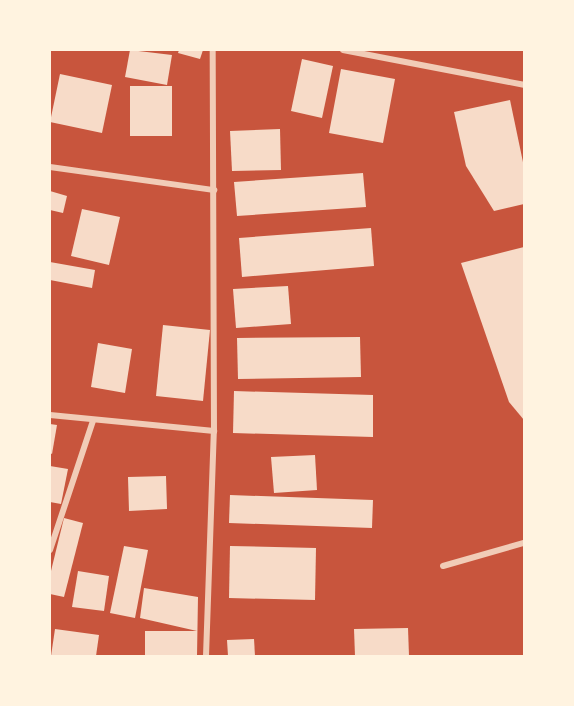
<!DOCTYPE html>
<style>
body{margin:0}
#map{position:relative;width:574px;height:706px;overflow:hidden;background:#c8553d;font-family:"Titillium Web",sans-serif}
div>[style]{position:absolute}
[style*='--x']{left:calc(var(--x)*1px);top:calc(var(--y)*1px);width:calc(var(--w)*1px);rotate:calc(var(--a)*1deg)}
.building>*{inset:0;background:#f7dbc8}
.minor>*{height:6px;margin:-3px;padding:0 3px;transform-origin:3px;border-radius:3px;background:#f1ccb7}
span{translate:-50% -50%;white-space:nowrap;text-align:center;line-height:1.15;-webkit-text-stroke:4.5px #fff3e0;paint-order:stroke}
.frame{position:absolute;inset:0;border:51px solid #fff3e0;pointer-events:none}
</style>
<div id="map">
<div class="building">
<i style="clip-path:polygon(130px 50px,172px 55px,167px 85px,125px 77px)"></i>
<i style="clip-path:polygon(179px 50px,203px 50px,200px 59px,178px 53px)"></i>
<i style="clip-path:polygon(302px 59px,333px 66px,322px 118px,291px 111px)"></i>
<i style="clip-path:polygon(341px 69px,395px 79px,383px 143px,329px 133px)"></i>
<i style="clip-path:polygon(60px 74px,112px 85px,102px 133px,50px 122px)"></i>
<i style="clip-path:polygon(130px 86px,172px 86px,172px 136px,130px 136px)"></i>
<i style="clip-path:polygon(510px 100px,524px 167px,524px 204px,494px 211px,466px 166px,454px 112px)"></i>
<i style="clip-path:polygon(280px 129px,281px 170px,232px 171px,230px 131px)"></i>
<i style="clip-path:polygon(363px 173px,366px 207px,237px 216px,234px 182px)"></i>
<i style="clip-path:polygon(50px 191px,67px 196px,63px 213px,50px 210px)"></i>
<i style="clip-path:polygon(82px 209px,120px 217px,109px 265px,71px 256px)"></i>
<i style="clip-path:polygon(371px 228px,374px 266px,242px 277px,239px 238px)"></i>
<i style="clip-path:polygon(524px 247px,524px 420px,509px 402px,461px 263px)"></i>
<i style="clip-path:polygon(50px 262px,95px 270px,92px 288px,50px 280px)"></i>
<i style="clip-path:polygon(288px 286px,291px 324px,236px 328px,233px 289px)"></i>
<i style="clip-path:polygon(163px 325px,210px 330px,203px 401px,156px 396px)"></i>
<i style="clip-path:polygon(360px 337px,361px 377px,238px 379px,237px 338px)"></i>
<i style="clip-path:polygon(98px 343px,132px 349px,125px 393px,91px 387px)"></i>
<i style="clip-path:polygon(234px 391px,373px 395px,373px 437px,233px 433px)"></i>
<i style="clip-path:polygon(50px 424px,57px 425px,52px 454px,50px 453px)"></i>
<i style="clip-path:polygon(315px 455px,317px 490px,274px 493px,271px 457px)"></i>
<i style="clip-path:polygon(50px 466px,68px 469px,61px 504px,50px 502px)"></i>
<i style="clip-path:polygon(166px 476px,167px 509px,129px 511px,128px 477px)"></i>
<i style="clip-path:polygon(230px 495px,373px 500px,372px 528px,229px 523px)"></i>
<i style="clip-path:polygon(64px 518px,83px 523px,64px 597px,50px 594px,50px 575px)"></i>
<i style="clip-path:polygon(124px 546px,148px 550px,135px 618px,110px 613px)"></i>
<i style="clip-path:polygon(230px 546px,316px 548px,315px 600px,229px 598px)"></i>
<i style="clip-path:polygon(78px 571px,109px 576px,104px 611px,72px 607px)"></i>
<i style="clip-path:polygon(144px 588px,198px 597px,197px 656px,145px 656px,145px 631px,197px 631px,140px 618px)"></i>
<i style="clip-path:polygon(408px 628px,409px 656px,355px 656px,354px 629px)"></i>
<i style="clip-path:polygon(55px 629px,99px 635px,96px 656px,51px 656px)"></i>
<i style="clip-path:polygon(254px 639px,255px 656px,228px 656px,227px 640px)"></i>
</div>
<div class="minor">
<i style="--x:343;--y:50;--w:184;--a:10.9"></i>
<i style="--x:50;--y:167;--w:166;--a:8"></i>
<i style="--x:50;--y:415;--w:165;--a:5.6"></i>
<i style="--x:50;--y:550;--w:136;--a:-71.6"></i>
<i style="--x:443;--y:566;--w:84;--a:-15.9"></i>
<i style="--x:206;--y:656;--w:225;--a:-88"></i>
<i style="--x:214;--y:431;--w:381;--a:-90.2"></i>
</div>
<div class="frame"></div>
</div>
